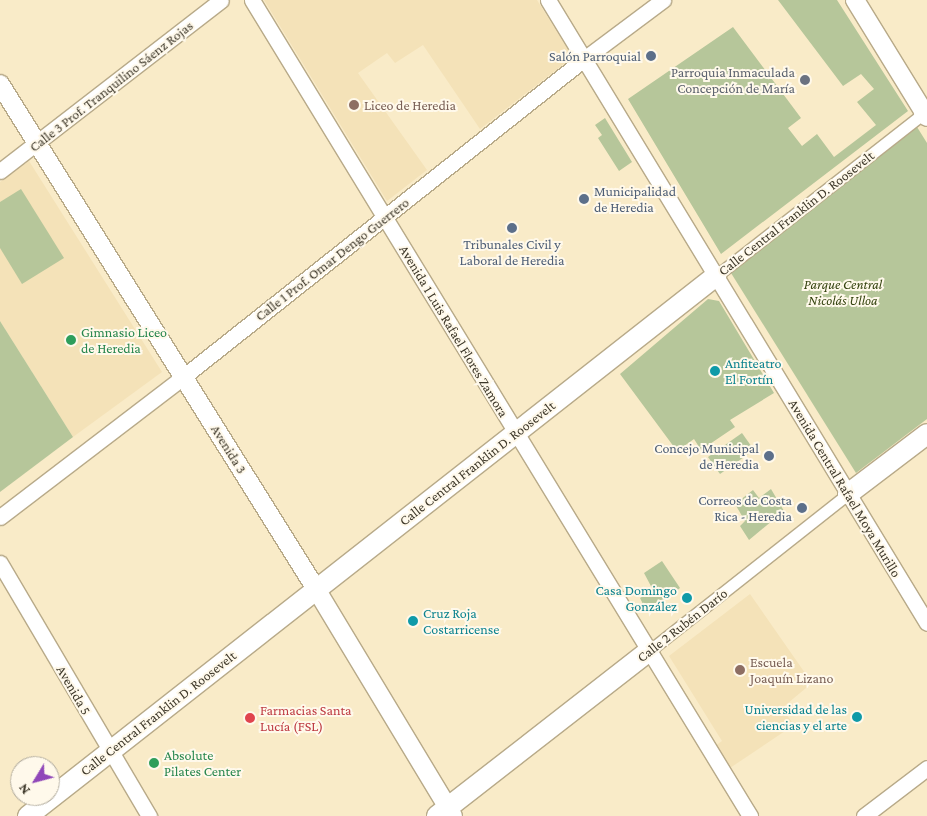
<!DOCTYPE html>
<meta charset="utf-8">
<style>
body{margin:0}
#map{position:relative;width:927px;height:816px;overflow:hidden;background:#f9ebc8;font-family:"Crimson Pro",serif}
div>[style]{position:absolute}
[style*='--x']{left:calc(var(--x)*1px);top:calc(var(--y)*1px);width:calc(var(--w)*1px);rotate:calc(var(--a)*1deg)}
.built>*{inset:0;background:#f4e2b8}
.green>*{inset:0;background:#b6c69a}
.roads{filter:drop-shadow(1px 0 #b8aa89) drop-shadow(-1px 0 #b8aa89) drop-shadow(0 1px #b8aa89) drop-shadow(0 -1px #b8aa89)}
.pedestrian>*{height:11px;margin:-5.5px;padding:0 5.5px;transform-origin:5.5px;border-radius:5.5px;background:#fff}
.minor>*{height:15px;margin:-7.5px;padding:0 7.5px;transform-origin:7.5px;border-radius:7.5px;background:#fff}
.tertiary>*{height:18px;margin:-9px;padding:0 9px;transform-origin:9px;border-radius:9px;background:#fff}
.secondary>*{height:20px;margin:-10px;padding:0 10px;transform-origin:10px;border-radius:10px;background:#fff}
.dots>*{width:14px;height:14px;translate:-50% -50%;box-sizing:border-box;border:2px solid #fff9eb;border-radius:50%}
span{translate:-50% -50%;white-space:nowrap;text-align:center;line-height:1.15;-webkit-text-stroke:4px #fff9eb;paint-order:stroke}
.service-label{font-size:14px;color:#4e5e75}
.right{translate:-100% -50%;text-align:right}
.left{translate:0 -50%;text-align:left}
.worship-label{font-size:14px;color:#5b616d}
.street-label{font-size:14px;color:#3d3729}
.education-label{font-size:14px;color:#785e54}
.park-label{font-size:14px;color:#34430f;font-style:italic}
.leisure-label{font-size:14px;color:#27864d}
.culture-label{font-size:14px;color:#0d838f}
.health-label{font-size:14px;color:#be3a42}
.north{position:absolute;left:10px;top:756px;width:50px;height:50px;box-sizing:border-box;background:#fff9eb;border:1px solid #b1ab9d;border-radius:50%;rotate:233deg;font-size:14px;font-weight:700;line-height:20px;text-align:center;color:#3d3729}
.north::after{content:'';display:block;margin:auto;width:18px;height:22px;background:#9047b9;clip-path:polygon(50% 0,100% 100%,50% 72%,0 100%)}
</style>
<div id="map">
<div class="built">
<i style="clip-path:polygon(264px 0,537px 0,573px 57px,480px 129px,423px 45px,395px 63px,387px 53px,358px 73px,427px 170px,387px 201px)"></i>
<i style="clip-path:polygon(29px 161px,162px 372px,73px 437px,0 321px,0 182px)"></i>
<i style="clip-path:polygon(750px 594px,812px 683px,782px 708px,794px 725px,730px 768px,715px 746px,722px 741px,669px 656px)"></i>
</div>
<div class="green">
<i style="clip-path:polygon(778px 0,837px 0,908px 111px,721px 254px,628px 99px,733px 27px,801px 118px,788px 128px,802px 146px,817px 134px,834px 157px,876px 125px,857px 102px,874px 89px,861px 74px,843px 86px)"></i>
<i style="clip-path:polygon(605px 118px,632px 162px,619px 171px,598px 138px,602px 135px,595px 125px)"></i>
<i style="clip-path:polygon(917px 127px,927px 143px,927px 419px,856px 473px,731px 273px)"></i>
<i style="clip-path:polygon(21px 189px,64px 258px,22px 284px,0 248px,0 202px)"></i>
<i style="clip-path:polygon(708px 299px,719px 301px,774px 393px,730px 420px,735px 427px,701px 450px,694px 439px,677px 451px,620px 374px)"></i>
<i style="clip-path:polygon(0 321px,73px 437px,0 492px)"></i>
<i style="clip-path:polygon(742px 433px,754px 450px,720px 474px,708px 457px)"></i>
<i style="clip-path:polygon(771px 489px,784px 511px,749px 540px,740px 526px,745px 521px,735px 504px,753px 490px,759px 498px)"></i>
<i style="clip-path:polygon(662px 561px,680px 588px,647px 612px,640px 598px,653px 590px,644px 573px)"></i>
</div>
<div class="roads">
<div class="pedestrian">
<i style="--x:716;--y:276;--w:264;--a:-38.1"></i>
<i style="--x:649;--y:651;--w:253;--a:-38.3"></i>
</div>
<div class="minor">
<i style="--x:252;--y:0;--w:956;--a:58.6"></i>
<i style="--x:548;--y:0;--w:729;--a:58.69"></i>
<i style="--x:0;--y:171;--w:279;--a:-37.7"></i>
<i style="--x:0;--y:517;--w:230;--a:-37.4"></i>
<i style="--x:183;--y:377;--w:512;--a:-38.42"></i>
<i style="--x:584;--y:59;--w:99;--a:-36.8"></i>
<i style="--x:0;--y:563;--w:294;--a:59.5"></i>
<i style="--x:864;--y:816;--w:79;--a:-37.3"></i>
</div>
<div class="tertiary">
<i style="--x:855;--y:0;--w:137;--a:58.4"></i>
<i style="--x:0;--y:84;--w:596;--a:57.96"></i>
<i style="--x:316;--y:589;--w:265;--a:58.9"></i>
</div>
<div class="secondary">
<i style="--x:924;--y:113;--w:4;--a:-34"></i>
<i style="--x:848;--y:494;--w:99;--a:-37.2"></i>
<i style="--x:28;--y:816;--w:875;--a:-38.13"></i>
<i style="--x:437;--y:816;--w:269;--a:-37.9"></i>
</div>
</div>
<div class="dots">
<i style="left:651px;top:56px;background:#5c6f8a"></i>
<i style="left:805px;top:80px;background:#6b7280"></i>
<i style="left:354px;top:105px;background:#8d6e63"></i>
<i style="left:584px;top:199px;background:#5c6f8a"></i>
<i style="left:512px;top:228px;background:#5c6f8a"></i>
<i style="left:71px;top:340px;background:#2e9e5b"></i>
<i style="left:715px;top:371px;background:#0f9aa8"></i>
<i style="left:769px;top:456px;background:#5c6f8a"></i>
<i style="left:802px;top:508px;background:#5c6f8a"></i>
<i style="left:687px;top:598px;background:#0f9aa8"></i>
<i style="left:413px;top:621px;background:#0f9aa8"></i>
<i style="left:740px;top:670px;background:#8d6e63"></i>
<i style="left:857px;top:717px;background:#0f9aa8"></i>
<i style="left:250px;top:718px;background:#e0444e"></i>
<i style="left:154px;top:763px;background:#2e9e5b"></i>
</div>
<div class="service-label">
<span class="right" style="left:641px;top:56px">Salón Parroquial</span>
<span class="left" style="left:594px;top:199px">Municipalidad<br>de Heredia</span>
<span style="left:512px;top:252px">Tribunales Civil y<br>Laboral de Heredia</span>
<span class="right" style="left:759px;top:456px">Concejo Municipal<br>de Heredia</span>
<span class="right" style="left:792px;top:508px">Correos de Costa<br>Rica - Heredia</span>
</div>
<div class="worship-label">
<span class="right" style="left:795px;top:80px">Parroquia Inmaculada<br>Concepción de María</span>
</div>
<div class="street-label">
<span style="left:111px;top:86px;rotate:-38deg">Calle 3 Prof. Tranquilino Sáenz Rojas</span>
<span style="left:796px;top:213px;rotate:-38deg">Calle Central Franklin D. Roosevelt</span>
<span style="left:332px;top:259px;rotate:-38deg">Calle 1 Prof. Omar Dengo Guerrero</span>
<span style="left:454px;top:331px;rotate:59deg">Avenida 1 Luis Rafael Flores Zamora</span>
<span style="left:229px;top:449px;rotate:58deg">Avenida 3</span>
<span style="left:477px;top:463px;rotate:-38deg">Calle Central Franklin D. Roosevelt</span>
<span style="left:845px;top:488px;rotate:59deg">Avenida Central Rafael Moya Murillo</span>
<span style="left:682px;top:625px;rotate:-38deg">Calle 2 Rubén Darío</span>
<span style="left:74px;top:690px;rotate:60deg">Avenida 5</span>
<span style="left:158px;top:713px;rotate:-38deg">Calle Central Franklin D. Roosevelt</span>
</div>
<div class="education-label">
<span class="left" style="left:364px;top:105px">Liceo de Heredia</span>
<span class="left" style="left:750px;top:670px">Escuela<br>Joaquín Lizano</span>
</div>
<div class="park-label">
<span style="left:843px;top:292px">Parque Central<br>Nicolás Ulloa</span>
</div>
<div class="leisure-label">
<span class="left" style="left:81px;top:340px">Gimnasio Liceo<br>de Heredia</span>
<span class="left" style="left:164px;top:763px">Absolute<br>Pilates Center</span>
</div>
<div class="culture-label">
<span class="left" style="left:725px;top:371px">Anfiteatro<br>El Fortín</span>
<span class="right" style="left:677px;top:598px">Casa Domingo<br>González</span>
<span class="left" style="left:423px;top:621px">Cruz Roja<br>Costarricense</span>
<span class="right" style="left:847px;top:717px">Universidad de las<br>ciencias y el arte</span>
</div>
<div class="health-label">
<span class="left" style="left:260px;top:718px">Farmacias Santa<br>Lucía (FSL)</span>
</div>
<div class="north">N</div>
</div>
